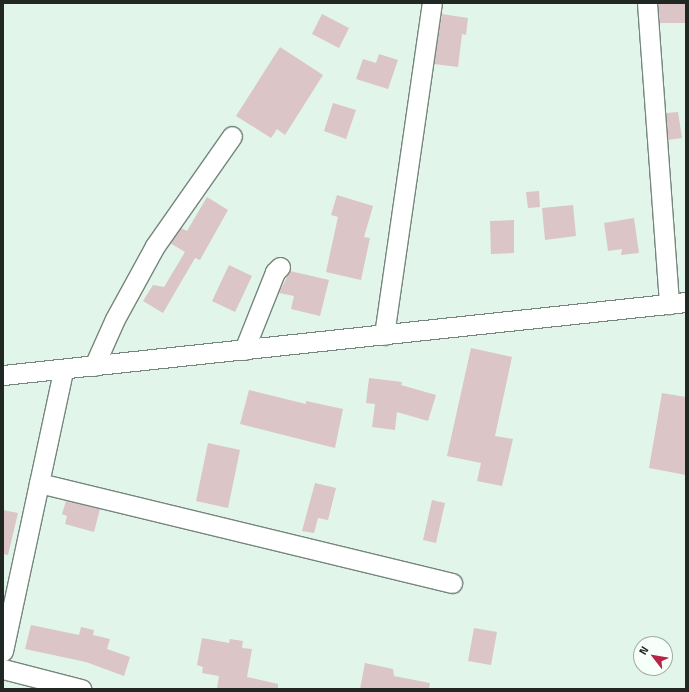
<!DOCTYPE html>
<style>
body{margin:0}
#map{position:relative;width:689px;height:692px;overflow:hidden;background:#e2f5ea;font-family:"Titillium Web",sans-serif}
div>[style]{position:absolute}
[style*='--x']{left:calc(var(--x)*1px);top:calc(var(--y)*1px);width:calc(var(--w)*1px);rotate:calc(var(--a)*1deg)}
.building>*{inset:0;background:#dbc5c6}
.roads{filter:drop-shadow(1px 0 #75867d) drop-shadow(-1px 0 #75867d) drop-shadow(0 1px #75867d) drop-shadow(0 -1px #75867d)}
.minor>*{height:19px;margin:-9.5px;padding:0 9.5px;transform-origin:9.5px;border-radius:9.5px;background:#fff}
span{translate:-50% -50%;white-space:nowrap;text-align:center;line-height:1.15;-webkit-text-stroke:3px #f7fffb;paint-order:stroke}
.frame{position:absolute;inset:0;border:4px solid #212824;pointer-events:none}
.north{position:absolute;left:633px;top:636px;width:40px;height:40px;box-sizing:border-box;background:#f7fffb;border:1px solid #a1a9a5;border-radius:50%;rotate:301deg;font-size:11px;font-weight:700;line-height:16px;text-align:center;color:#212824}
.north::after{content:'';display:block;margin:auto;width:14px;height:18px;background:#b72546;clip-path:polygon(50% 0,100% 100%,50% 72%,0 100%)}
</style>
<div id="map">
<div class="building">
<i style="clip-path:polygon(658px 3px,686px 3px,686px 23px,660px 23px)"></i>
<i style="clip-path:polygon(322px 14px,349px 28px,339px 48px,312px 34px)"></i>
<i style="clip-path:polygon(442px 14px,468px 18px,466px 35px,462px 34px,458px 67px,434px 64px)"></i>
<i style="clip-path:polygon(280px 47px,323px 75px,285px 135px,277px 129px,271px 138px,236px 116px)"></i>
<i style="clip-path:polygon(379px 54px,398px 60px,388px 89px,356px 79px,363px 59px,376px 63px)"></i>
<i style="clip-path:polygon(333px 103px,356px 110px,346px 139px,324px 131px)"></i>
<i style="clip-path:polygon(678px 112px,682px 138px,668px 140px,666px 113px)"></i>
<i style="clip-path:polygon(539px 191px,540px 207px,528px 208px,526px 192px)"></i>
<i style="clip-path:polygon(337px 195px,373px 206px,364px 237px,370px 238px,361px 280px,326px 272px,338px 217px,331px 215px)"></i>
<i style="clip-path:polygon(207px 197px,228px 210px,200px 260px,195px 258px,163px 313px,143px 301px,153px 285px,164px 287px,185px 252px,170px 243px,181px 228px,187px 231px)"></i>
<i style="clip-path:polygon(573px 205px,576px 236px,545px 240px,542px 208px)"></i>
<i style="clip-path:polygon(634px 218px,639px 253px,621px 255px,622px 249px,608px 251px,604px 223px)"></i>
<i style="clip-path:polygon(514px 220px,514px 253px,491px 254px,490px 221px)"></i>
<i style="clip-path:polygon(229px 265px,252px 276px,235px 312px,212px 301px)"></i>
<i style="clip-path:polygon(290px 271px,329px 280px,320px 316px,291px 309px,294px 296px,279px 293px)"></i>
<i style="clip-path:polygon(471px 348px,512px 357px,495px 436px,513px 439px,502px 486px,477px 481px,481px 463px,447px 456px)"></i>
<i style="clip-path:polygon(369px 378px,402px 382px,401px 385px,436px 395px,428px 421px,397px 412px,395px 430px,372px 427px,375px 404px,366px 403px)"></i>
<i style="clip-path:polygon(249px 390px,306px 404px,306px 401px,343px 409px,335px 448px,240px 424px)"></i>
<i style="clip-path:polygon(662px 393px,686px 397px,686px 475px,649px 468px)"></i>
<i style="clip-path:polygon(208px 443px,240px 450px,228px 508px,196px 501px)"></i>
<i style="clip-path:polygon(315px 483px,336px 488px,328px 520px,318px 518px,314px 533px,302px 531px)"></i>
<i style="clip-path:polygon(432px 500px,445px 503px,436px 543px,423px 540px)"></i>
<i style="clip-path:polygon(66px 501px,100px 509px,94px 532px,65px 524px,67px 516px,62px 514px)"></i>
<i style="clip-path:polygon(3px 510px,18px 513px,8px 555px,3px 554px)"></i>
<i style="clip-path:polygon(31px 625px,79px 635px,81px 627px,94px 630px,93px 635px,110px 639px,107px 649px,130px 657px,124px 676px,86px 662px,25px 649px)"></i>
<i style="clip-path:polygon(474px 628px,497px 632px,491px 665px,468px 661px)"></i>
<i style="clip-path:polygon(202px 638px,229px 643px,230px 639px,243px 641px,242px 648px,252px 649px,247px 677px,278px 684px,278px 689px,217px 689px,219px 676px,202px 673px,203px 667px,197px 665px)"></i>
<i style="clip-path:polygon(365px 663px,393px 669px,394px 676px,430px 683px,429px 689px,360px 689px)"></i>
</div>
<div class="roads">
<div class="minor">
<i style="--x:647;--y:3;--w:302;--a:85.8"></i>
<i style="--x:384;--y:335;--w:335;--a:-81.8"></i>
<i style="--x:244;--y:350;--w:84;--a:-68.3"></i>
<i style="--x:275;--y:272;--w:7;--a:-45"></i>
<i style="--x:94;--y:366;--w:51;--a:-65.9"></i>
<i style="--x:115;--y:319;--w:83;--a:-61.3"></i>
<i style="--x:155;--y:246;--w:134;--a:-55"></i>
<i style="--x:3;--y:375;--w:687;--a:-6.1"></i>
<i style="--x:39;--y:483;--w:425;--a:13.6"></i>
<i style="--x:3;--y:651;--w:287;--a:-77.9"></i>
<i style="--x:3;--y:669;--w:81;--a:14.4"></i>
</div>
</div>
<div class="frame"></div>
<div class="north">N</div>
</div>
